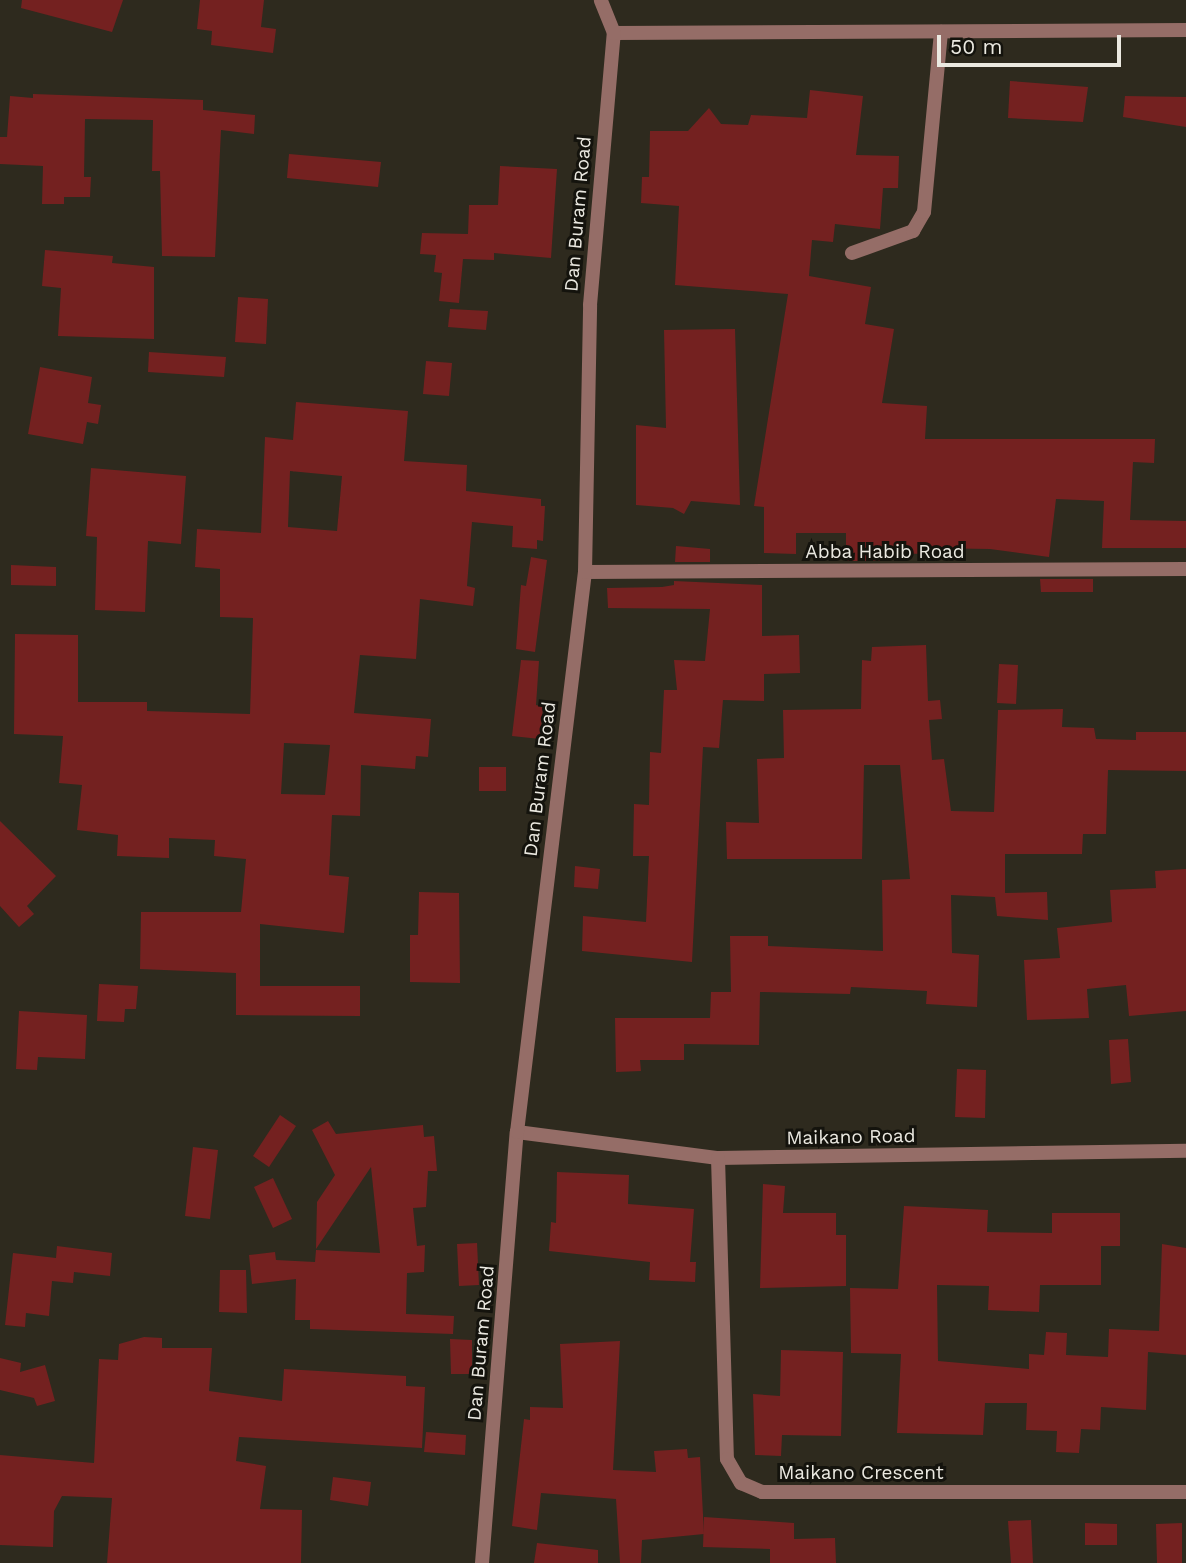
<!DOCTYPE html>
<style>
body{margin:0}
#map{position:relative;width:1186px;height:1563px;overflow:hidden;background:#2e2a1e;font-family:"Work Sans",sans-serif}
div>[style]{position:absolute}
[style*='--x']{left:calc(var(--x)*1px);top:calc(var(--y)*1px);width:calc(var(--w)*1px);rotate:calc(var(--a)*1deg)}
.building>*{inset:0;background:#742120}
.service>*{height:14px;margin:-7px;padding:0 7px;transform-origin:7px;border-radius:7px;background:#956d67}
.minor>*{height:14px;margin:-7px;padding:0 7px;transform-origin:7px;border-radius:7px;background:#956d67}
span{translate:-50% -50%;white-space:nowrap;text-align:center;line-height:1.15;-webkit-text-stroke:6px #14130d;paint-order:stroke}
.street-label{font-size:19px;color:#ebe9e1}
.scale{position:absolute;left:937px;top:35px;width:184px;height:32px;box-sizing:border-box;border:4px solid #ebe9e1;border-top:0;padding-left:9px;font-size:21px;line-height:24px;white-space:nowrap;color:#ebe9e1;-webkit-text-stroke:5px #14130d;paint-order:stroke}
</style>
<div id="map">
<div class="building">
<i style="clip-path:polygon(22px 0,123px 0,112px 32px,21px 8px)"></i>
<i style="clip-path:polygon(200px 0,264px 0,261px 27px,276px 29px,273px 53px,211px 45px,212px 31px,197px 29px)"></i>
<i style="clip-path:polygon(1010px 81px,1088px 87px,1083px 122px,1008px 118px)"></i>
<i style="clip-path:polygon(810px 90px,863px 96px,856px 155px,899px 156px,898px 188px,883px 188px,880px 229px,835px 224px,833px 242px,812px 240px,809px 276px,871px 287px,865px 324px,894px 329px,882px 403px,927px 406px,925px 439px,1155px 439px,1154px 463px,1133px 462px,1130px 520px,1186px 521px,1186px 548px,1102px 548px,1104px 501px,1056px 499px,1049px 557px,990px 549px,924px 548px,924px 554px,887px 553px,887px 561px,846px 561px,846px 533px,796px 533px,796px 554px,764px 553px,764px 507px,754px 506px,788px 294px,675px 285px,679px 206px,641px 203px,642px 177px,649px 177px,650px 131px,688px 131px,709px 108px,721px 124px,748px 125px,751px 115px,807px 118px)"></i>
<i style="clip-path:polygon(33px 94px,203px 100px,203px 110px,255px 115px,254px 134px,221px 130px,215px 257px,162px 256px,160px 171px,152px 171px,153px 120px,85px 119px,84px 177px,91px 177px,90px 197px,64px 197px,64px 204px,42px 204px,43px 166px,0 164px,0 137px,7px 137px,10px 96px,33px 98px)"></i>
<i style="clip-path:polygon(1125px 96px,1186px 97px,1186px 127px,1123px 117px)"></i>
<i style="clip-path:polygon(289px 154px,381px 162px,378px 187px,287px 178px)"></i>
<i style="clip-path:polygon(500px 166px,557px 169px,551px 258px,494px 253px,494px 260px,463px 259px,459px 303px,439px 301px,442px 273px,434px 272px,436px 255px,420px 254px,422px 233px,468px 234px,469px 205px,498px 205px)"></i>
<i style="clip-path:polygon(45px 250px,113px 256px,112px 263px,154px 267px,154px 339px,58px 336px,61px 288px,42px 286px)"></i>
<i style="clip-path:polygon(238px 297px,268px 299px,266px 344px,235px 342px)"></i>
<i style="clip-path:polygon(450px 309px,488px 311px,486px 330px,448px 327px)"></i>
<i style="clip-path:polygon(735px 329px,740px 505px,691px 501px,684px 514px,673px 508px,636px 505px,636px 425px,666px 428px,664px 330px)"></i>
<i style="clip-path:polygon(149px 352px,226px 357px,224px 377px,148px 372px)"></i>
<i style="clip-path:polygon(426px 361px,452px 363px,449px 396px,423px 394px)"></i>
<i style="clip-path:polygon(40px 367px,92px 377px,88px 403px,101px 405px,98px 424px,87px 422px,83px 444px,28px 434px)"></i>
<i style="clip-path:polygon(evenodd,296px 402px,408px 411px,404px 461px,467px 465px,466px 491px,541px 499px,541px 506px,545px 506px,543px 541px,537px 540px,537px 549px,512px 547px,513px 526px,472px 522px,467px 586px,475px 588px,473px 606px,420px 599px,416px 659px,360px 655px,354px 713px,431px 719px,428px 757px,416px 756px,415px 769px,361px 765px,360px 816px,332px 815px,329px 875px,349px 877px,344px 933px,260px 924px,260px 986px,360px 986px,360px 1016px,236px 1015px,236px 973px,140px 969px,141px 912px,241px 912px,246px 859px,214px 856px,215px 840px,169px 838px,169px 858px,117px 856px,118px 835px,77px 830px,82px 785px,59px 783px,63px 736px,14px 734px,15px 634px,78px 635px,78px 702px,147px 702px,147px 711px,250px 714px,253px 618px,220px 617px,220px 569px,195px 567px,197px 529px,261px 533px,265px 437px,293px 440px,296px 402px,290px 471px,342px 476px,337px 531px,288px 527px,290px 471px,296px 402px,284px 743px,330px 745px,325px 795px,281px 794px,284px 743px)"></i>
<i style="clip-path:polygon(91px 468px,186px 476px,181px 544px,148px 541px,145px 612px,95px 610px,97px 537px,86px 536px)"></i>
<i style="clip-path:polygon(676px 546px,710px 549px,710px 562px,675px 562px)"></i>
<i style="clip-path:polygon(531px 557px,547px 560px,535px 652px,516px 649px,521px 585px,526px 586px)"></i>
<i style="clip-path:polygon(11px 565px,56px 567px,56px 586px,11px 585px)"></i>
<i style="clip-path:polygon(1040px 579px,1093px 579px,1093px 592px,1041px 592px)"></i>
<i style="clip-path:polygon(674px 581px,762px 585px,762px 636px,799px 635px,800px 673px,764px 674px,764px 701px,723px 700px,719px 748px,703px 747px,692px 962px,582px 951px,583px 916px,646px 922px,649px 856px,633px 856px,634px 804px,649px 805px,650px 752px,661px 753px,664px 690px,677px 690px,674px 660px,705px 661px,710px 609px,608px 608px,607px 588px,662px 587px,674px 585px)"></i>
<i style="clip-path:polygon(926px 645px,928px 701px,940px 700px,942px 719px,929px 720px,932px 760px,944px 759px,951px 811px,994px 812px,998px 710px,1063px 709px,1062px 727px,1094px 728px,1096px 739px,1136px 740px,1136px 732px,1186px 732px,1186px 771px,1108px 770px,1106px 834px,1083px 834px,1082px 854px,1005px 854px,1005px 893px,1047px 892px,1048px 920px,997px 916px,995px 897px,951px 895px,952px 953px,979px 955px,977px 1007px,926px 1004px,927px 991px,851px 987px,850px 994px,760px 992px,759px 1045px,684px 1044px,684px 1060px,640px 1060px,641px 1071px,616px 1072px,615px 1018px,710px 1018px,711px 992px,731px 992px,730px 936px,768px 936px,768px 946px,883px 951px,882px 880px,910px 879px,900px 765px,864px 765px,862px 859px,727px 859px,726px 822px,759px 823px,757px 759px,784px 758px,783px 710px,861px 709px,862px 660px,871px 661px,872px 647px)"></i>
<i style="clip-path:polygon(521px 660px,539px 661px,536px 705px,543px 707px,540px 739px,512px 736px)"></i>
<i style="clip-path:polygon(999px 664px,1018px 665px,1016px 704px,997px 703px)"></i>
<i style="clip-path:polygon(479px 767px,506px 767px,506px 791px,479px 791px)"></i>
<i style="clip-path:polygon(0 821px,56px 876px,27px 906px,34px 914px,19px 927px,0 906px)"></i>
<i style="clip-path:polygon(575px 866px,600px 869px,598px 889px,574px 887px)"></i>
<i style="clip-path:polygon(1186px 869px,1186px 1011px,1129px 1016px,1126px 985px,1087px 989px,1089px 1018px,1027px 1020px,1024px 960px,1060px 958px,1057px 928px,1112px 922px,1110px 890px,1156px 888px,1155px 871px)"></i>
<i style="clip-path:polygon(419px 892px,459px 893px,460px 983px,410px 982px,410px 935px,418px 935px)"></i>
<i style="clip-path:polygon(99px 984px,138px 986px,136px 1009px,125px 1009px,124px 1022px,97px 1021px)"></i>
<i style="clip-path:polygon(19px 1011px,87px 1015px,85px 1059px,38px 1057px,37px 1070px,16px 1069px)"></i>
<i style="clip-path:polygon(1128px 1039px,1131px 1082px,1111px 1084px,1109px 1040px)"></i>
<i style="clip-path:polygon(957px 1069px,986px 1070px,985px 1118px,955px 1117px)"></i>
<i style="clip-path:polygon(280px 1115px,296px 1126px,269px 1167px,253px 1156px)"></i>
<i style="clip-path:polygon(328px 1121px,336px 1134px,423px 1125px,424px 1137px,434px 1136px,437px 1171px,428px 1171px,426px 1207px,413px 1208px,417px 1246px,425px 1245px,424px 1272px,407px 1273px,406px 1314px,454px 1316px,453px 1334px,310px 1329px,310px 1320px,295px 1320px,296px 1279px,252px 1284px,249px 1255px,275px 1252px,276px 1260px,315px 1262px,316px 1250px,380px 1253px,371px 1167px,316px 1249px,317px 1202px,335px 1175px,312px 1130px)"></i>
<i style="clip-path:polygon(193px 1147px,218px 1150px,210px 1219px,185px 1216px)"></i>
<i style="clip-path:polygon(557px 1172px,629px 1175px,628px 1204px,694px 1209px,690px 1262px,696px 1262px,695px 1282px,649px 1280px,650px 1262px,549px 1251px,551px 1222px,556px 1223px)"></i>
<i style="clip-path:polygon(273px 1178px,292px 1219px,273px 1228px,254px 1187px)"></i>
<i style="clip-path:polygon(763px 1184px,785px 1186px,783px 1213px,836px 1213px,836px 1235px,846px 1235px,846px 1286px,760px 1288px)"></i>
<i style="clip-path:polygon(904px 1206px,988px 1210px,987px 1232px,1052px 1233px,1052px 1213px,1120px 1213px,1120px 1246px,1101px 1246px,1101px 1285px,1040px 1285px,1039px 1312px,988px 1310px,989px 1286px,937px 1285px,938px 1361px,1029px 1369px,1029px 1354px,1044px 1355px,1046px 1332px,1067px 1333px,1066px 1355px,1108px 1357px,1109px 1329px,1159px 1331px,1162px 1244px,1186px 1248px,1186px 1355px,1148px 1352px,1146px 1410px,1101px 1407px,1100px 1430px,1081px 1429px,1079px 1453px,1056px 1452px,1057px 1431px,1026px 1430px,1027px 1403px,985px 1403px,983px 1435px,897px 1433px,901px 1354px,851px 1353px,850px 1288px,898px 1289px)"></i>
<i style="clip-path:polygon(477px 1243px,479px 1285px,459px 1286px,457px 1244px)"></i>
<i style="clip-path:polygon(57px 1246px,112px 1253px,110px 1276px,74px 1272px,73px 1283px,52px 1281px,49px 1316px,26px 1313px,25px 1327px,5px 1325px,13px 1253px,56px 1258px)"></i>
<i style="clip-path:polygon(220px 1270px,246px 1270px,247px 1313px,219px 1312px)"></i>
<i style="clip-path:polygon(144px 1337px,162px 1338px,162px 1348px,212px 1348px,209px 1391px,282px 1401px,284px 1369px,406px 1376px,406px 1386px,425px 1387px,422px 1448px,239px 1437px,236px 1461px,266px 1466px,260px 1509px,302px 1510px,301px 1563px,107px 1563px,112px 1498px,62px 1496px,54px 1511px,53px 1547px,0 1545px,0 1455px,94px 1463px,99px 1359px,118px 1360px,119px 1344px)"></i>
<i style="clip-path:polygon(450px 1339px,472px 1340px,472px 1374px,451px 1374px)"></i>
<i style="clip-path:polygon(620px 1341px,613px 1470px,656px 1472px,654px 1451px,687px 1449px,688px 1458px,700px 1457px,704px 1534px,642px 1540px,641px 1563px,620px 1563px,616px 1499px,541px 1493px,537px 1530px,512px 1526px,524px 1419px,530px 1420px,530px 1407px,563px 1408px,560px 1344px)"></i>
<i style="clip-path:polygon(781px 1350px,843px 1352px,841px 1436px,782px 1435px,781px 1456px,755px 1455px,753px 1394px,780px 1396px)"></i>
<i style="clip-path:polygon(0 1358px,21px 1363px,20px 1372px,45px 1365px,55px 1401px,37px 1406px,34px 1398px,0 1390px)"></i>
<i style="clip-path:polygon(426px 1432px,466px 1435px,465px 1455px,424px 1452px)"></i>
<i style="clip-path:polygon(333px 1477px,371px 1482px,368px 1506px,330px 1500px)"></i>
<i style="clip-path:polygon(704px 1517px,794px 1523px,794px 1539px,835px 1538px,836px 1563px,770px 1563px,770px 1549px,703px 1547px)"></i>
<i style="clip-path:polygon(1031px 1520px,1033px 1563px,1011px 1563px,1008px 1521px)"></i>
<i style="clip-path:polygon(1085px 1523px,1117px 1524px,1117px 1545px,1085px 1545px)"></i>
<i style="clip-path:polygon(1182px 1523px,1182px 1563px,1157px 1563px,1156px 1524px)"></i>
<i style="clip-path:polygon(537px 1543px,598px 1550px,598px 1563px,534px 1563px)"></i>
</div>
<div class="service">
<i style="--x:852;--y:253;--w:65;--a:-19.8"></i>
<i style="--x:913;--y:231;--w:22;--a:-60"></i>
<i style="--x:924;--y:212;--w:181;--a:-84.6"></i>
</div>
<div class="minor">
<i style="--x:614;--y:33;--w:572;--a:-0.3"></i>
<i style="--x:585;--y:572;--w:601;--a:-0.29"></i>
<i style="--x:517;--y:1132;--w:203;--a:7.4"></i>
<i style="--x:718;--y:1158;--w:468;--a:-0.9"></i>
<i style="--x:718;--y:1158;--w:301;--a:88.3"></i>
<i style="--x:727;--y:1459;--w:28;--a:60"></i>
<i style="--x:741;--y:1483;--w:23;--a:23"></i>
<i style="--x:762;--y:1492;--w:424;--a:0"></i>
<i style="--x:482;--y:1563;--w:432;--a:-85.4"></i>
<i style="--x:517;--y:1132;--w:564;--a:-83.08"></i>
<i style="--x:585;--y:572;--w:267;--a:-88.9"></i>
<i style="--x:590;--y:305;--w:273;--a:-85"></i>
<i style="--x:614;--y:33;--w:35;--a:-112"></i>
</div>
<div class="street-label">
<span style="left:578px;top:214px;rotate:-85deg">Dan Buram Road</span>
<span style="left:885px;top:552px">Abba Habib Road</span>
<span style="left:540px;top:779px;rotate:-83deg">Dan Buram Road</span>
<span style="left:851px;top:1137px;rotate:-1deg">Maikano Road</span>
<span style="left:481px;top:1343px;rotate:-85deg">Dan Buram Road</span>
<span style="left:861px;top:1473px">Maikano Crescent</span>
</div>
<div class="scale">50 m</div>
</div>
